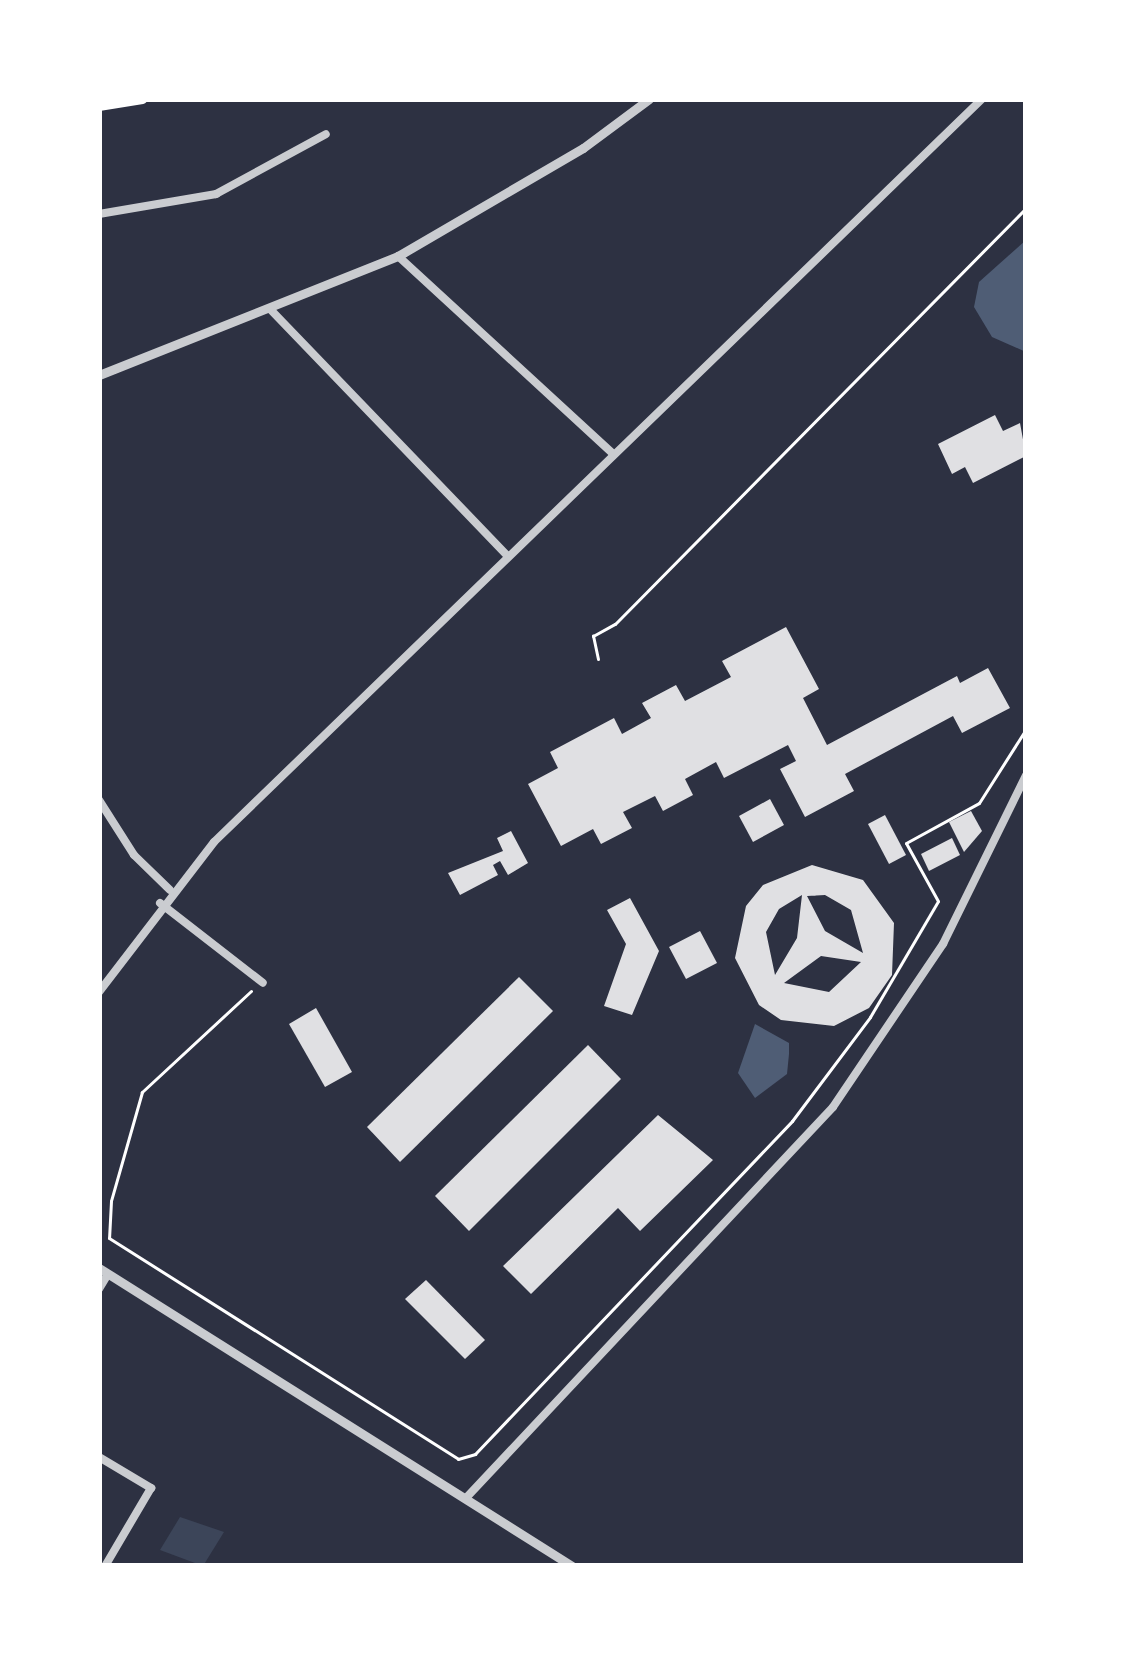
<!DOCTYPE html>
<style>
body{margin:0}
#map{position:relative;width:1125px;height:1665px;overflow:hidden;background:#2d3142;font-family:"Work Sans",sans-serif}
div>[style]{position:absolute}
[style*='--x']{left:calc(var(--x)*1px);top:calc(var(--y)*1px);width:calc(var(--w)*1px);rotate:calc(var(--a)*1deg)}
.green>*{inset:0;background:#3c4559}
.water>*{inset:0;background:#4f5d75}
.building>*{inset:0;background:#e0e0e3}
.path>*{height:3px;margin:-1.5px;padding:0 1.5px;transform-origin:1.5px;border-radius:1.5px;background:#fff}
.minor>*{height:8px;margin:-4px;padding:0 4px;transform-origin:4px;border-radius:4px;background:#caccd0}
.tertiary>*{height:9px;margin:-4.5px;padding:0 4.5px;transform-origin:4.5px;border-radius:4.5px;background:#caccd0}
.secondary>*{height:10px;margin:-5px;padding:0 5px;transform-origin:5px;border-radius:5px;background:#fff}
span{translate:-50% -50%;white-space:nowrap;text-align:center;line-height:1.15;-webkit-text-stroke:9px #fff;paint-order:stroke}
.frame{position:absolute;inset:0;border:102px solid #fff;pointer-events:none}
</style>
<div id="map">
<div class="green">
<i style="clip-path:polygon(180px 1517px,224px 1532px,203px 1566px,160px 1550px)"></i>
</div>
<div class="water">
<i style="clip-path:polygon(1026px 240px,1026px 352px,992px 337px,974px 307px,979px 282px)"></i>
<i style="clip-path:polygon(755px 1024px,789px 1043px,789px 1054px,787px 1074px,755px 1098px,738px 1073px)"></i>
</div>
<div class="building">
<i style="clip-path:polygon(995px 415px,1003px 431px,1020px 423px,1026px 456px,973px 483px,965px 467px,952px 474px,938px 444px)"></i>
<i style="clip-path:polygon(786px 627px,819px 689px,803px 698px,827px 745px,957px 676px,960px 683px,988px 668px,1010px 708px,962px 733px,953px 716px,845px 774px,854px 791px,805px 817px,780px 769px,796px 761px,788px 745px,724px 778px,716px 762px,685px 779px,693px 795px,663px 811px,655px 796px,623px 812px,632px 828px,601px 844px,593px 829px,561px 846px,528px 784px,558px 768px,550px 752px,614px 718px,622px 734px,651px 718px,642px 703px,676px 685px,685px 701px,731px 677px,722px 661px)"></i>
<i style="clip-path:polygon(770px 799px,784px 825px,753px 842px,739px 816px)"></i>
<i style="clip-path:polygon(971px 811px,982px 831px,964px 852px,949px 822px)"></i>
<i style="clip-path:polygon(885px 815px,906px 855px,889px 864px,868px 824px)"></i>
<i style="clip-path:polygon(511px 831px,528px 863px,508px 875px,500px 861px,493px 865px,498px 875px,460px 895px,448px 873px,503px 851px,497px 838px)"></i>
<i style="clip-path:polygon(952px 838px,960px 855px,929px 871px,921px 854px)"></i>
<i style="clip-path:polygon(evenodd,812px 865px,863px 880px,894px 923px,892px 975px,869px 1008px,834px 1026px,781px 1020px,759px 1005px,735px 958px,746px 906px,763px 885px,812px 865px,802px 895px,797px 938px,775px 975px,766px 932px,779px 909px,802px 895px,812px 865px,825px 895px,851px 910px,863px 953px,825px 931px,807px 896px,825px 895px,812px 865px,821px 956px,861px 962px,829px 992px,784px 983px,821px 956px)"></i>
<i style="clip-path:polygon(630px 898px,659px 951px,632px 1015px,604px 1006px,626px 944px,607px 910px)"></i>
<i style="clip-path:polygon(700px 931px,717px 963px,686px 979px,669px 947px)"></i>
<i style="clip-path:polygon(519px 977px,553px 1011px,400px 1162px,367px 1127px)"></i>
<i style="clip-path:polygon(316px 1008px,352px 1072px,325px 1087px,289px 1024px)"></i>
<i style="clip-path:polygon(588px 1045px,621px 1079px,469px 1231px,435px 1196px)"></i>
<i style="clip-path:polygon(658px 1115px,713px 1160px,640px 1231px,618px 1208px,531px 1294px,503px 1266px)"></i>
<i style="clip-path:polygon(426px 1280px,485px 1340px,465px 1359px,405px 1299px)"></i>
</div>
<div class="path">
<i style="--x:598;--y:659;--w:24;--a:-102"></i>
<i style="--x:593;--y:636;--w:25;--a:-29"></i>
<i style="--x:615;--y:624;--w:585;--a:-45.35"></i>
<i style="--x:251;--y:991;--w:149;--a:137.2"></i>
<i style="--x:142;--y:1092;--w:113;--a:105.9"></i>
<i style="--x:111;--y:1201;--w:37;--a:93"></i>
<i style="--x:109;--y:1238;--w:413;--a:32.3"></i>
<i style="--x:458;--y:1459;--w:18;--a:-16"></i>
<i style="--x:475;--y:1454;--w:460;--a:-46.4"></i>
<i style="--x:792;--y:1121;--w:130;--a:-53.1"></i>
<i style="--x:870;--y:1017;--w:134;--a:-59.6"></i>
<i style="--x:938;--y:901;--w:66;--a:-118.9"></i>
<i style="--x:906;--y:843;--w:83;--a:-28.7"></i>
<i style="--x:979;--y:803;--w:88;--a:-57.6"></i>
</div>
<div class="minor">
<i style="--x:99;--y:214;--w:119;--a:-9.7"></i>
<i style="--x:216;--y:194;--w:125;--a:-28.6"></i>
<i style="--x:398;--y:256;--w:291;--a:42.6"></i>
<i style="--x:270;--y:309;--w:342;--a:46.1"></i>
<i style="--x:99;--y:800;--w:65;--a:57.5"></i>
<i style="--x:134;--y:855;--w:50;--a:44.2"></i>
<i style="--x:160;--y:903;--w:130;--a:37.8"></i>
<i style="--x:99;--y:992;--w:189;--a:-52.5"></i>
<i style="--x:214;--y:842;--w:1069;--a:-44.05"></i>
<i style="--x:99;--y:1289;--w:17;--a:-59"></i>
<i style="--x:99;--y:1457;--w:61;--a:30.8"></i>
<i style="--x:151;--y:1488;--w:91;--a:120.5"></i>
<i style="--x:466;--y:1498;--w:536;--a:-46.81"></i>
<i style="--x:833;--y:1107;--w:197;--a:-56"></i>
<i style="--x:943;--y:944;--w:188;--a:-63.8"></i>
</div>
<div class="tertiary">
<i style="--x:99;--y:375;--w:322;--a:-21.7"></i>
<i style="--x:398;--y:256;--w:214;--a:-30.3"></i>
<i style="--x:583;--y:148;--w:82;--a:-36.6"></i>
<i style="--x:99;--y:1268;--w:559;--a:32.21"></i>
</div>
<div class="secondary">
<i style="--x:99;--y:106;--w:44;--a:-9.2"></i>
</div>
<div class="frame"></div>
</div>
